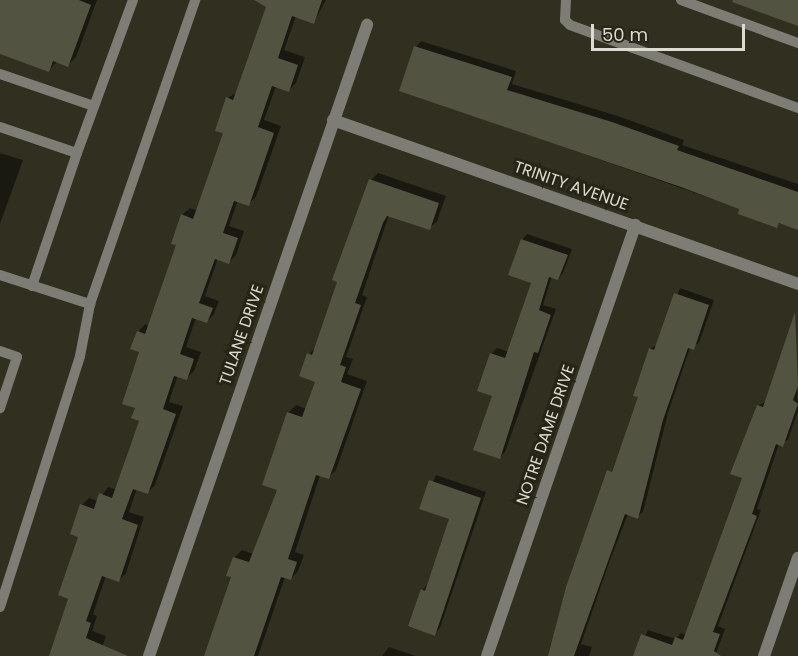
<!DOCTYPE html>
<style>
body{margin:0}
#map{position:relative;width:798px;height:656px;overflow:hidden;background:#313020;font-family:Poppins,sans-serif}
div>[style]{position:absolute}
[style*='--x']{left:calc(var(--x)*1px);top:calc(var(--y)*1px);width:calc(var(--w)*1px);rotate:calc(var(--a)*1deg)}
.shadow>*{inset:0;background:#0007}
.building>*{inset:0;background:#535341}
.lane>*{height:10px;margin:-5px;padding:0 5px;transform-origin:5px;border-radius:5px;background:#7d7d75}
.street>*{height:12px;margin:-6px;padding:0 6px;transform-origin:6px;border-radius:6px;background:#7d7d75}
span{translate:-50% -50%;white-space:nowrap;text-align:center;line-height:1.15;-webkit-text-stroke:6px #272616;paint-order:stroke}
.street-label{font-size:16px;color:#dbdbd1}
.scale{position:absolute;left:591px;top:24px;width:154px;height:27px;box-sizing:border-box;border:3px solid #dbdbd1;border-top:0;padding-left:8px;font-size:18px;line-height:21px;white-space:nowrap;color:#dbdbd1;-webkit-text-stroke:4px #272616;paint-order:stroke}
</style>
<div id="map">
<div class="shadow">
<i style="clip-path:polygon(0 0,97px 0,76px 57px,68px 65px,57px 62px,48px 70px,0 53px)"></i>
<i style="clip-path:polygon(270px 0,326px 0,314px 22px,296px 16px,284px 50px,305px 57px,296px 83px,289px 90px,276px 86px,264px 120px,281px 126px,256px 197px,248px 204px,238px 200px,229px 226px,244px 231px,236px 255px,229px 262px,218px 258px,205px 296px,219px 301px,214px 314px,207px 322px,196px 318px,186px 347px,201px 352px,194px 371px,187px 378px,178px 375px,169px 402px,183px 406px,155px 485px,148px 492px,137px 488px,129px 512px,144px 517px,126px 573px,119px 580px,106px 576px,93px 614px,97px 616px,92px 631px,106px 636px,99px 656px,54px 656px,70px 598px,82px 505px,89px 498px,98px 501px,108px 487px,117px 490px,141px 420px,136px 407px,141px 351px,138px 332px,145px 324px,149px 326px,177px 244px,182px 215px,190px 208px,198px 211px,225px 132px,228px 98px,237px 92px)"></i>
<i style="clip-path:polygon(421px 41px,516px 71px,512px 84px,618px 116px,684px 140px,682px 145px,798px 184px,798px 228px,781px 222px,777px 226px,741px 209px,401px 90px,416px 47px)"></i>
<i style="clip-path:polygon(0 153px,23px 160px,0 224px)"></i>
<i style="clip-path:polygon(378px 173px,446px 196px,437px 221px,429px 229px,389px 215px,362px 295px,367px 297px,346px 357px,353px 359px,347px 374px,367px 381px,336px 470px,328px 478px,320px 475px,295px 552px,304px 555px,298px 571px,291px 579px,285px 577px,258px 656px,205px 656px,233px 576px,228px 575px,235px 557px,242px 550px,253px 554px,265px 529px,279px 489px,288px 413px,296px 405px,307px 409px,316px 381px,309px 354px,316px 347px,371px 180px)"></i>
<i style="clip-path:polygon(527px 234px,572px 249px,563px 273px,558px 279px,552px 276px,543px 305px,556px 309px,505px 452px,499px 458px,491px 354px,497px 348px,509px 352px,533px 282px,522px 240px)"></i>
<i style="clip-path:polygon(680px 288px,714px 300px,699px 343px,690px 348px,668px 413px,643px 512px,637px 517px,628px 514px,609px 563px,581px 644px,592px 647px,589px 656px,549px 656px,568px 588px,640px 397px,650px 349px,658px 344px)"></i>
<i style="clip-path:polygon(795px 328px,798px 411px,788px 440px,779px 444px,757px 509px,761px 510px,718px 626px,725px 629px,715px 656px,635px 656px,648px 630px,676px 639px,681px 633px,687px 635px,744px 477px,758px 406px,766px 401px)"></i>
<i style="clip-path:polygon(436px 475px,486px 492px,440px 628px,435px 634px,422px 590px,427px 585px,451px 518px,421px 508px)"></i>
<i style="clip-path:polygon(389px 647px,416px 656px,382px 656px)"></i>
</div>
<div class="building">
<i style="clip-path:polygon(0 0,79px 0,91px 5px,68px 67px,53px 61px,49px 72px,0 54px)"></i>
<i style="clip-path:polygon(254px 0,322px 0,314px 24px,292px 16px,278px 58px,298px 65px,289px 92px,272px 86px,258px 127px,274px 133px,249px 206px,234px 201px,223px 233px,238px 238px,229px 264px,215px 259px,199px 303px,213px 308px,207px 323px,192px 318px,180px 354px,194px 359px,187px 380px,174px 376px,163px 409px,176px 414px,148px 494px,133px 489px,122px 519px,138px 525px,119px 582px,102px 576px,86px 621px,91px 623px,86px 638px,128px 656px,49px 656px,68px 599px,58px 595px,78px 537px,70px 534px,80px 504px,94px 509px,99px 493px,112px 498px,139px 421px,131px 418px,135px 408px,122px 404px,139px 352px,130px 349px,137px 331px,145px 334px,176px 245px,171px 244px,181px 214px,193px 219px,223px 133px,215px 131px,226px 97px,233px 100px,266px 7px)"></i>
<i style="clip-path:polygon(733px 0,798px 0,798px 26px,732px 2px)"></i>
<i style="clip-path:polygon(414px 46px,512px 77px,507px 90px,612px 122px,679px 146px,677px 150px,798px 192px,798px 230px,779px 223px,777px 228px,738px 214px,739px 209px,681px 187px,399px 91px)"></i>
<i style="clip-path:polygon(369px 179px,439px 203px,430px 230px,387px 216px,383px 223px,355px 303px,361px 305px,340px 365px,346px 367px,341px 382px,361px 389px,329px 479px,316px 475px,288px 559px,297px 562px,291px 580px,281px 577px,254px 656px,204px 656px,231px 577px,226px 576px,233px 557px,249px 562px,277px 490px,262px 485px,287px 412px,302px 417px,315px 382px,299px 376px,307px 353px,312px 355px,337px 282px,332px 280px)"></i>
<i style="clip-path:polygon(521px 239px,568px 255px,558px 280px,549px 277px,539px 310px,551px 315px,538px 353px,534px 352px,500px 459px,473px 450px,492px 396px,477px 391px,490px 353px,505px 358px,531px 283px,508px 275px)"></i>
<i style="clip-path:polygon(674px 293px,709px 305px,694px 350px,688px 348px,663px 420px,638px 519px,625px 514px,574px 656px,548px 656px,566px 587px,607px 470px,612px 472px,638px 397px,633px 396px,649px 348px,654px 350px)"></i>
<i style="clip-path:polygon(795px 312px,798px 386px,793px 400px,798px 404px,783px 447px,776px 444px,752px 514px,757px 516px,713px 632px,720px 634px,714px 651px,721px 656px,633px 656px,641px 634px,672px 645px,675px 637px,683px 640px,742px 478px,730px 474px,757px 405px,763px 407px)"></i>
<i style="clip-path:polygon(429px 480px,481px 498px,435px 636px,408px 626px,421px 589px,425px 591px,449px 519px,419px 509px)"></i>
</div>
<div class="lane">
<i style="--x:566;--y:0;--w:20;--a:93"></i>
<i style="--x:565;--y:20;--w:7;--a:45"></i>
<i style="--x:570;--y:25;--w:243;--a:20"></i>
<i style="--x:681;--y:0;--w:125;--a:20.2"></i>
<i style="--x:0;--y:74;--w:99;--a:18.8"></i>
<i style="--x:0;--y:127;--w:81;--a:18.7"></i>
<i style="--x:77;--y:153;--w:163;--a:-69.9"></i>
<i style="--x:0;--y:275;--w:95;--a:17.9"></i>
<i style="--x:90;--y:304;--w:322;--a:-70.9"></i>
<i style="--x:32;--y:286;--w:140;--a:-71.3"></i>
<i style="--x:0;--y:351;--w:18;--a:19"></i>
<i style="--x:17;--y:357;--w:54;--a:108.4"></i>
<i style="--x:0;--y:607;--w:263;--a:-72.3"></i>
<i style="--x:80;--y:356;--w:53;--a:-79.1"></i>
</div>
<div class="street">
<i style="--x:333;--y:120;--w:493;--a:19.4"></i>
<i style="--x:149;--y:656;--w:668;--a:-70.94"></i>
<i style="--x:487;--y:656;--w:456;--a:-71"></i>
<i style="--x:764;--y:656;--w:104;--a:-70.9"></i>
</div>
<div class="street-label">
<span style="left:571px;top:186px;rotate:19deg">TRINITY AVENUE</span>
<span style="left:242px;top:335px;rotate:-71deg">TULANE DRIVE</span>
<span style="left:546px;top:435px;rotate:-71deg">NOTRE DAME DRIVE</span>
</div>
<div class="scale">50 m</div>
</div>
